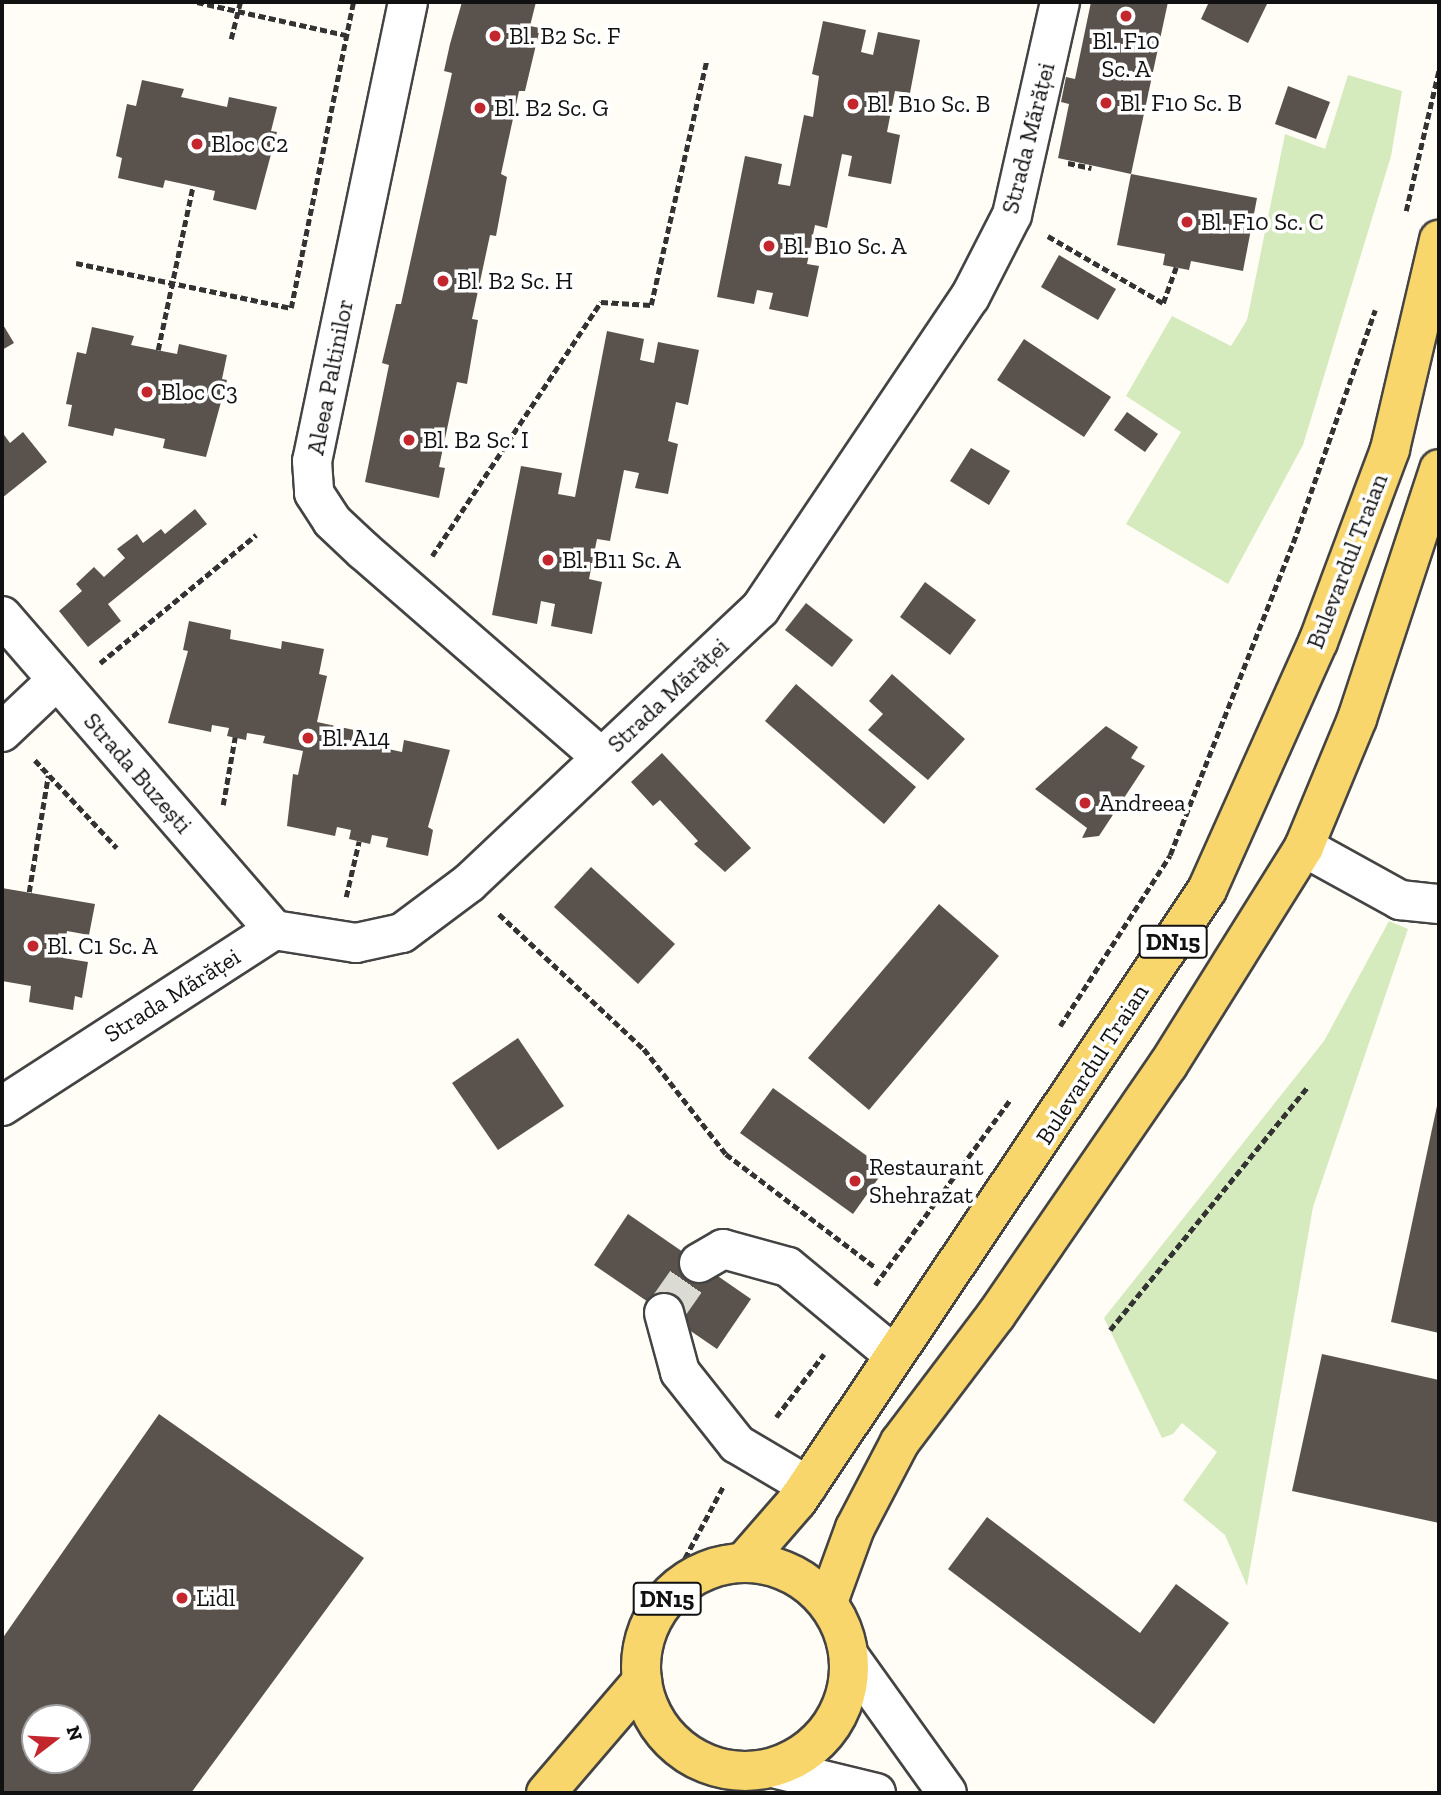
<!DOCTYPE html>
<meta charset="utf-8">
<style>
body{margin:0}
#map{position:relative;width:1441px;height:1795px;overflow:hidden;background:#fffdf5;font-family:"Zilla Slab",serif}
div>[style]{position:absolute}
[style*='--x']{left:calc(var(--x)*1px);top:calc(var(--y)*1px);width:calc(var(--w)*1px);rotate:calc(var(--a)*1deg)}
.green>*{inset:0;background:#d5ebbd}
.building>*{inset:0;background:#5a524d}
.minor-tunnel>*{height:38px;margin-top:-19px;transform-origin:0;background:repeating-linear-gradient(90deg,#dbdad3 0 38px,transparent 0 57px)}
.path>*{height:4.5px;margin-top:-2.25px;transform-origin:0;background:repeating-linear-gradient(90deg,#333 0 7px,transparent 0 10.5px)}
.roads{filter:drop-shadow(2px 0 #444) drop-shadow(-2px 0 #444) drop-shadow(0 2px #444) drop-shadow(0 -2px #444)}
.minor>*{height:38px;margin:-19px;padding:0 19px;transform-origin:19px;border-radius:19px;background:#fff}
.major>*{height:38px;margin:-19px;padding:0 19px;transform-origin:19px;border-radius:19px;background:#f9d66b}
.major>.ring{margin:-19px;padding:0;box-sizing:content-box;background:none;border:38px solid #f9d66b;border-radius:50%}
.dots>*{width:19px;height:19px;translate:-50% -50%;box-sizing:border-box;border:4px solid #fff;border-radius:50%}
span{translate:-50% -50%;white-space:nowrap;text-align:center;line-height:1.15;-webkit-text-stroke:7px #fff;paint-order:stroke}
.shield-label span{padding:2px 5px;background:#fff;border:2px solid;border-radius:5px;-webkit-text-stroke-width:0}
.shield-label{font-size:23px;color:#111;font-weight:700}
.poi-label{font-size:24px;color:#111}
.left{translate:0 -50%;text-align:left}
.street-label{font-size:24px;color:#111}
.frame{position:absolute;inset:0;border:4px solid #111;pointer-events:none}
.north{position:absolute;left:21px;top:1704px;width:70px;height:70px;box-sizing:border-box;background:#fff;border:2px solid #a0a0a0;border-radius:50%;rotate:73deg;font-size:19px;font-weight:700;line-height:28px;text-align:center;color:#111}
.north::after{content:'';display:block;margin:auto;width:24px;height:32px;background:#c4262e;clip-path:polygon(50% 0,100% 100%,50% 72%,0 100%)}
</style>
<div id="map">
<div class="green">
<i style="clip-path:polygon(1348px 75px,1402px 91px,1391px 156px,1303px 445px,1228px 584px,1126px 524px,1181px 432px,1126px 396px,1172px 316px,1231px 346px,1247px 320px,1285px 134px,1325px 149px)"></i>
<i style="clip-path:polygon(1389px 921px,1408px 929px,1313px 1207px,1247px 1586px,1225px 1535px,1183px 1500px,1217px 1452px,1182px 1423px,1173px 1434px,1162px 1438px,1104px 1318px,1324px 1041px)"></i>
</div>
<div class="building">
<i style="clip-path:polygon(462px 2px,536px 2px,530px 26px,540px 28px,525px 91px,519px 91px,501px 174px,507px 177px,502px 204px,496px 236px,490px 235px,472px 319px,478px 320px,467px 384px,457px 382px,439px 467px,445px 468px,439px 498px,365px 482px,389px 365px,382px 363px,396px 304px,401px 304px,452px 73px,444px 71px,450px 44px)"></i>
<i style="clip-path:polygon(1091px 2px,1168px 2px,1131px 174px,1257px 198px,1243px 271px,1191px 261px,1189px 270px,1163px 265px,1165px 254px,1117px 245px,1131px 174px,1058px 158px,1069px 104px,1061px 102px,1066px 77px,1075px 79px)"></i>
<i style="clip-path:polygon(1209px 2px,1268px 2px,1248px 43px,1201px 19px)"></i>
<i style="clip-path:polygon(823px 21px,866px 30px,861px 52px,873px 55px,878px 32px,920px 40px,910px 93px,895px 91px,887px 132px,900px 135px,891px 184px,848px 176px,852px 156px,842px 154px,827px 228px,815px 225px,807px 264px,819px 266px,808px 317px,769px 309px,773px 293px,757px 290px,754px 304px,717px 297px,745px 156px,782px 164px,778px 184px,790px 186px,804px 115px,813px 117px,819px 76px,812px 74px)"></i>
<i style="clip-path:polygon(142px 80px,184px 89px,181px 97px,227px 107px,229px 97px,277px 107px,271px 131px,277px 132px,256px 210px,213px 200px,215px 191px,193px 186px,165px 180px,163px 188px,118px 178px,122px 158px,116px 156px,127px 104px,136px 106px)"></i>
<i style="clip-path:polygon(1288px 86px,1330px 102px,1316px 139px,1275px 124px)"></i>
<i style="clip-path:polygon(1059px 255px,1116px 289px,1098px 320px,1041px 287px)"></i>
<i style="clip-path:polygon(2px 323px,14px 343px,2px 350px)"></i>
<i style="clip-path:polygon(92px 327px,134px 336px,131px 345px,177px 354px,179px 344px,227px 355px,222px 379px,227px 380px,206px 457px,163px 448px,165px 439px,115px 428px,113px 436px,68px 426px,72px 405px,66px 404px,77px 352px,86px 354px)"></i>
<i style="clip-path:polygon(607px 331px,644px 339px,640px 360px,654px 363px,658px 342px,699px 350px,688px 405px,676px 402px,668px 441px,678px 444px,668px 494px,635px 488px,639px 473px,624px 470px,610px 541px,597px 539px,589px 579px,602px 582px,592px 634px,551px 626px,555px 604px,541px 601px,537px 624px,492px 615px,521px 466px,562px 473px,558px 494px,575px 497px)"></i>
<i style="clip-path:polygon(1024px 339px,1111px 397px,1084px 437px,997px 380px)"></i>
<i style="clip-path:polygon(1127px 412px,1158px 434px,1145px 452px,1114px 430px)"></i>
<i style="clip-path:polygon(2px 432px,10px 443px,23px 432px,47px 462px,2px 498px)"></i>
<i style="clip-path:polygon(971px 448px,1010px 471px,989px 505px,950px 481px)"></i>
<i style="clip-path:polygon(195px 509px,207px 524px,108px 604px,121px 621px,88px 647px,59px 611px,82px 591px,76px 584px,94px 567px,104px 577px,125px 558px,117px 549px,137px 534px,143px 543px,161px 529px,165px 534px)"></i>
<i style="clip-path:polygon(925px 582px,976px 620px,950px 655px,900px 617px)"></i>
<i style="clip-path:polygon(806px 603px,853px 640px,832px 667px,785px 630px)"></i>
<i style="clip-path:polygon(189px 621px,231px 630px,230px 639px,281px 649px,282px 641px,324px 649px,319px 674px,327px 676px,317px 722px,354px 730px,351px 741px,402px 752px,404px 740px,450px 750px,428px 827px,433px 830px,428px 856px,386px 847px,388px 838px,372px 835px,370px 844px,349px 839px,351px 830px,337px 827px,335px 836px,287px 826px,293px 774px,298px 775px,303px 751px,263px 743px,265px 736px,247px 733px,246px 740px,227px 736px,229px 728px,212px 725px,211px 732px,168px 723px,188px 651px,183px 650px)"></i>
<i style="clip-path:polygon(892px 674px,965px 739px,928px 780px,868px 730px,883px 714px,869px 701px)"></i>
<i style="clip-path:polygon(796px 684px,916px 787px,884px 824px,765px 721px)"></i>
<i style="clip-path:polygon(1106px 726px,1138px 747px,1131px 758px,1145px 766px,1099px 836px,1082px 838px,1087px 828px,1035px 789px)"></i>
<i style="clip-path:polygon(662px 753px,751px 848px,725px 872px,694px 844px,698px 841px,660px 800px,653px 806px,631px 782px)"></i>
<i style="clip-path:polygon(591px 867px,675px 944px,638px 984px,554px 907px)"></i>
<i style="clip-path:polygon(2px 888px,95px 904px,89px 935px,67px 931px,63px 958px,88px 962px,82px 998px,75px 996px,73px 1010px,29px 1002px,31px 986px,2px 981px)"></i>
<i style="clip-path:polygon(939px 904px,999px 956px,869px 1110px,808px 1058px)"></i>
<i style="clip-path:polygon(518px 1038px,564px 1106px,498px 1150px,452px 1083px)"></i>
<i style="clip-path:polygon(773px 1088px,885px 1169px,853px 1214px,740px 1133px)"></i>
<i style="clip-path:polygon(1438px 1101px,1439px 1101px,1439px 1333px,1391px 1322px)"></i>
<i style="clip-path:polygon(628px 1214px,751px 1299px,717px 1349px,594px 1265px)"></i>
<i style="clip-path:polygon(1322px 1354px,1439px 1380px,1439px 1523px,1292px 1491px)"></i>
<i style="clip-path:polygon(evenodd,159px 1414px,364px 1558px,191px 1793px,2px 1793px,2px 1639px,159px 1414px,35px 1718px,77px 1718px,77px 1760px,35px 1760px,35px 1718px)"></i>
<i style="clip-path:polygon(987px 1517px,1140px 1633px,1176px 1584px,1229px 1623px,1154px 1724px,948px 1569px)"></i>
</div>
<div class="minor-tunnel">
<i style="--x:664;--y:1313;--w:61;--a:-55"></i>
</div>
<div class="path">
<i style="--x:197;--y:2;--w:153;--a:12.5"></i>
<i style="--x:231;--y:39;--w:38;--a:-76"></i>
<i style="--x:1068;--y:163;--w:24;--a:12"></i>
<i style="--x:1406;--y:211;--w:146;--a:-76.9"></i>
<i style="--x:1048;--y:236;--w:133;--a:30.2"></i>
<i style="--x:1163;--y:303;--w:38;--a:-70"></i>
<i style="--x:76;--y:263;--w:220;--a:11.8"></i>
<i style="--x:291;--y:308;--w:312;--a:-78.5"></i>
<i style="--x:158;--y:350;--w:168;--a:-78"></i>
<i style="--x:432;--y:556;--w:305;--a:-56.4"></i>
<i style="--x:601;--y:302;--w:50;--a:3.4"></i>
<i style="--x:651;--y:305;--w:249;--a:-77.2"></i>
<i style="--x:100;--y:663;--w:202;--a:-39.4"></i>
<i style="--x:35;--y:760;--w:120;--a:47"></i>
<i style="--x:223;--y:805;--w:69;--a:-80"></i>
<i style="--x:29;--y:892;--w:118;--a:-80.7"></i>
<i style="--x:346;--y:897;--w:57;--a:-76.9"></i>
<i style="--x:499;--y:914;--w:198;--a:43"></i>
<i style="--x:644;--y:1049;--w:133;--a:52"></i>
<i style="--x:726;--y:1154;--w:187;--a:37.2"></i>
<i style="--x:1060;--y:1026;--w:203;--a:-57.2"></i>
<i style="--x:1170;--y:855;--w:335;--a:-68.5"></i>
<i style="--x:1293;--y:543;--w:247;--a:-70.6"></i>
<i style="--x:875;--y:1285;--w:229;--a:-53.9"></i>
<i style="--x:1110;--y:1330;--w:314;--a:-50.9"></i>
<i style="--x:776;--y:1417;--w:79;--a:-52.7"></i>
<i style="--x:655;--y:1614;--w:146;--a:-61.9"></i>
</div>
<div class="roads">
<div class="minor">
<i style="--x:408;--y:2;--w:469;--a:101.8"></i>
<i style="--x:312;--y:461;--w:32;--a:86"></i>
<i style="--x:314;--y:493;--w:33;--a:57"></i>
<i style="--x:332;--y:521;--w:44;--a:43.2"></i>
<i style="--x:364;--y:551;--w:314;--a:41"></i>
<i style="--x:2;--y:616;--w:415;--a:49.1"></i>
<i style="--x:2;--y:732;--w:76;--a:-43.4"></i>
<i style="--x:1304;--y:847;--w:110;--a:28.9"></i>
<i style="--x:1400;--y:900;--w:39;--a:6"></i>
<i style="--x:2;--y:1106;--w:324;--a:-32.9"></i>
<i style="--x:274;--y:930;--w:83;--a:9"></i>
<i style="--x:356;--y:943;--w:47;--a:-12.3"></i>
<i style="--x:402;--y:933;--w:84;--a:-36.7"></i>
<i style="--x:469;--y:883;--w:400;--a:-43.3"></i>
<i style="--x:760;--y:609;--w:376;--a:-56.1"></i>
<i style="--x:970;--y:297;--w:92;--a:-62.9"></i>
<i style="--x:1012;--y:215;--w:218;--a:-77.3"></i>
<i style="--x:699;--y:1263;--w:28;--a:-30"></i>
<i style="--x:723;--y:1249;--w:67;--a:15.5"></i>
<i style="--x:788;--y:1267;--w:138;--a:39.7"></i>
<i style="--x:664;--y:1313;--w:61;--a:74.8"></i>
<i style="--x:680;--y:1372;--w:92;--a:51.6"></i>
<i style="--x:737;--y:1444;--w:82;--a:30.6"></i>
<i style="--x:849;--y:1656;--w:168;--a:54.4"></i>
<i style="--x:773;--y:1768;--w:106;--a:13.6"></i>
</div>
<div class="major">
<i style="--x:744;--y:1562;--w:81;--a:-49"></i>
<i style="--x:797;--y:1501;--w:736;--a:-56.14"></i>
<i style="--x:1207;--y:890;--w:272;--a:-65.9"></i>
<i style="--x:1318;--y:642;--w:206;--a:-69.5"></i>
<i style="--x:1390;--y:449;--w:215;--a:-76.8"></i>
<i class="ring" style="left:641px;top:1563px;width:170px;height:170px"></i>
<i style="--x:828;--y:1602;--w:79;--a:-70"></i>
<i style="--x:855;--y:1528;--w:97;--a:-62.4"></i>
<i style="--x:900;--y:1442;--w:159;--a:-52.9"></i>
<i style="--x:996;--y:1315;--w:303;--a:-55.5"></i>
<i style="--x:1168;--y:1065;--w:257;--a:-58"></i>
<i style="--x:1304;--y:847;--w:139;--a:-67.5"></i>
<i style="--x:1357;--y:719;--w:263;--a:-71.8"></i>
<i style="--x:546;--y:1793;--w:148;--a:-49.4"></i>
</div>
</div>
<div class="dots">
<i style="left:1126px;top:16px;background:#c4262e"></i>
<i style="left:495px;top:36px;background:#c4262e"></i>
<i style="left:1106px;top:103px;background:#c4262e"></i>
<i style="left:853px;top:104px;background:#c4262e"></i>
<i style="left:480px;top:108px;background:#c4262e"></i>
<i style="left:197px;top:144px;background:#c4262e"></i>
<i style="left:1187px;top:222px;background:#c4262e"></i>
<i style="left:769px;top:246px;background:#c4262e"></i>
<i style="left:443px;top:281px;background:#c4262e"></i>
<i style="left:147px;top:392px;background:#c4262e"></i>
<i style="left:409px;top:440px;background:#c4262e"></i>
<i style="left:548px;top:560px;background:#c4262e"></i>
<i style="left:308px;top:738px;background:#c4262e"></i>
<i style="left:1085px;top:803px;background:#c4262e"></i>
<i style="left:33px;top:946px;background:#c4262e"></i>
<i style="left:855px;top:1181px;background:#c4262e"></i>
<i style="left:182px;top:1598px;background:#c4262e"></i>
</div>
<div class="shield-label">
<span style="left:1173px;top:942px">DN15</span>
<span style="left:667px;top:1599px">DN15</span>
</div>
<div class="poi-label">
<span class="left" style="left:509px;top:36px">Bl. B2 Sc. F</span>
<span style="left:1126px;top:55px">Bl. F10<br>Sc. A</span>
<span class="left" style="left:1120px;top:103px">Bl. F10 Sc. B</span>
<span class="left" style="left:867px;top:104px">Bl. B10 Sc. B</span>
<span class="left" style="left:494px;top:108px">Bl. B2 Sc. G</span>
<span class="left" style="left:211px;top:144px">Bloc C2</span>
<span class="left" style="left:1201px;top:222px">Bl. F10 Sc. C</span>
<span class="left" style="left:783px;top:246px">Bl. B10 Sc. A</span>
<span class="left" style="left:457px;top:281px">Bl. B2 Sc. H</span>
<span class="left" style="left:161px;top:392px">Bloc C3</span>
<span class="left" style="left:423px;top:440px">Bl. B2 Sc. I</span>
<span class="left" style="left:562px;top:560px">Bl. B11 Sc. A</span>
<span class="left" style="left:322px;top:738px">Bl. A14</span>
<span class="left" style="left:1099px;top:803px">Andreea</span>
<span class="left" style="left:47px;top:946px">Bl. C1 Sc. A</span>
<span class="left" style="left:869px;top:1181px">Restaurant<br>Shehrazat</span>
<span class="left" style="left:196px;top:1598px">Lidl</span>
</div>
<div class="street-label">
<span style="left:1028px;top:138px;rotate:-76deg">Strada Mărăței</span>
<span style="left:330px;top:377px;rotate:-79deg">Aleea Paltinilor</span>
<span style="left:1347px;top:561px;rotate:-69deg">Bulevardul Traian</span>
<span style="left:668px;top:695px;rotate:-43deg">Strada Mărăței</span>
<span style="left:138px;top:773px;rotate:49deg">Strada Buzești</span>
<span style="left:172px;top:995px;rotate:-32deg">Strada Mărăței</span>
<span style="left:1092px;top:1064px;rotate:-57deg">Bulevardul Traian</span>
</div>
<div class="frame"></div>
<div class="north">N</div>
</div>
